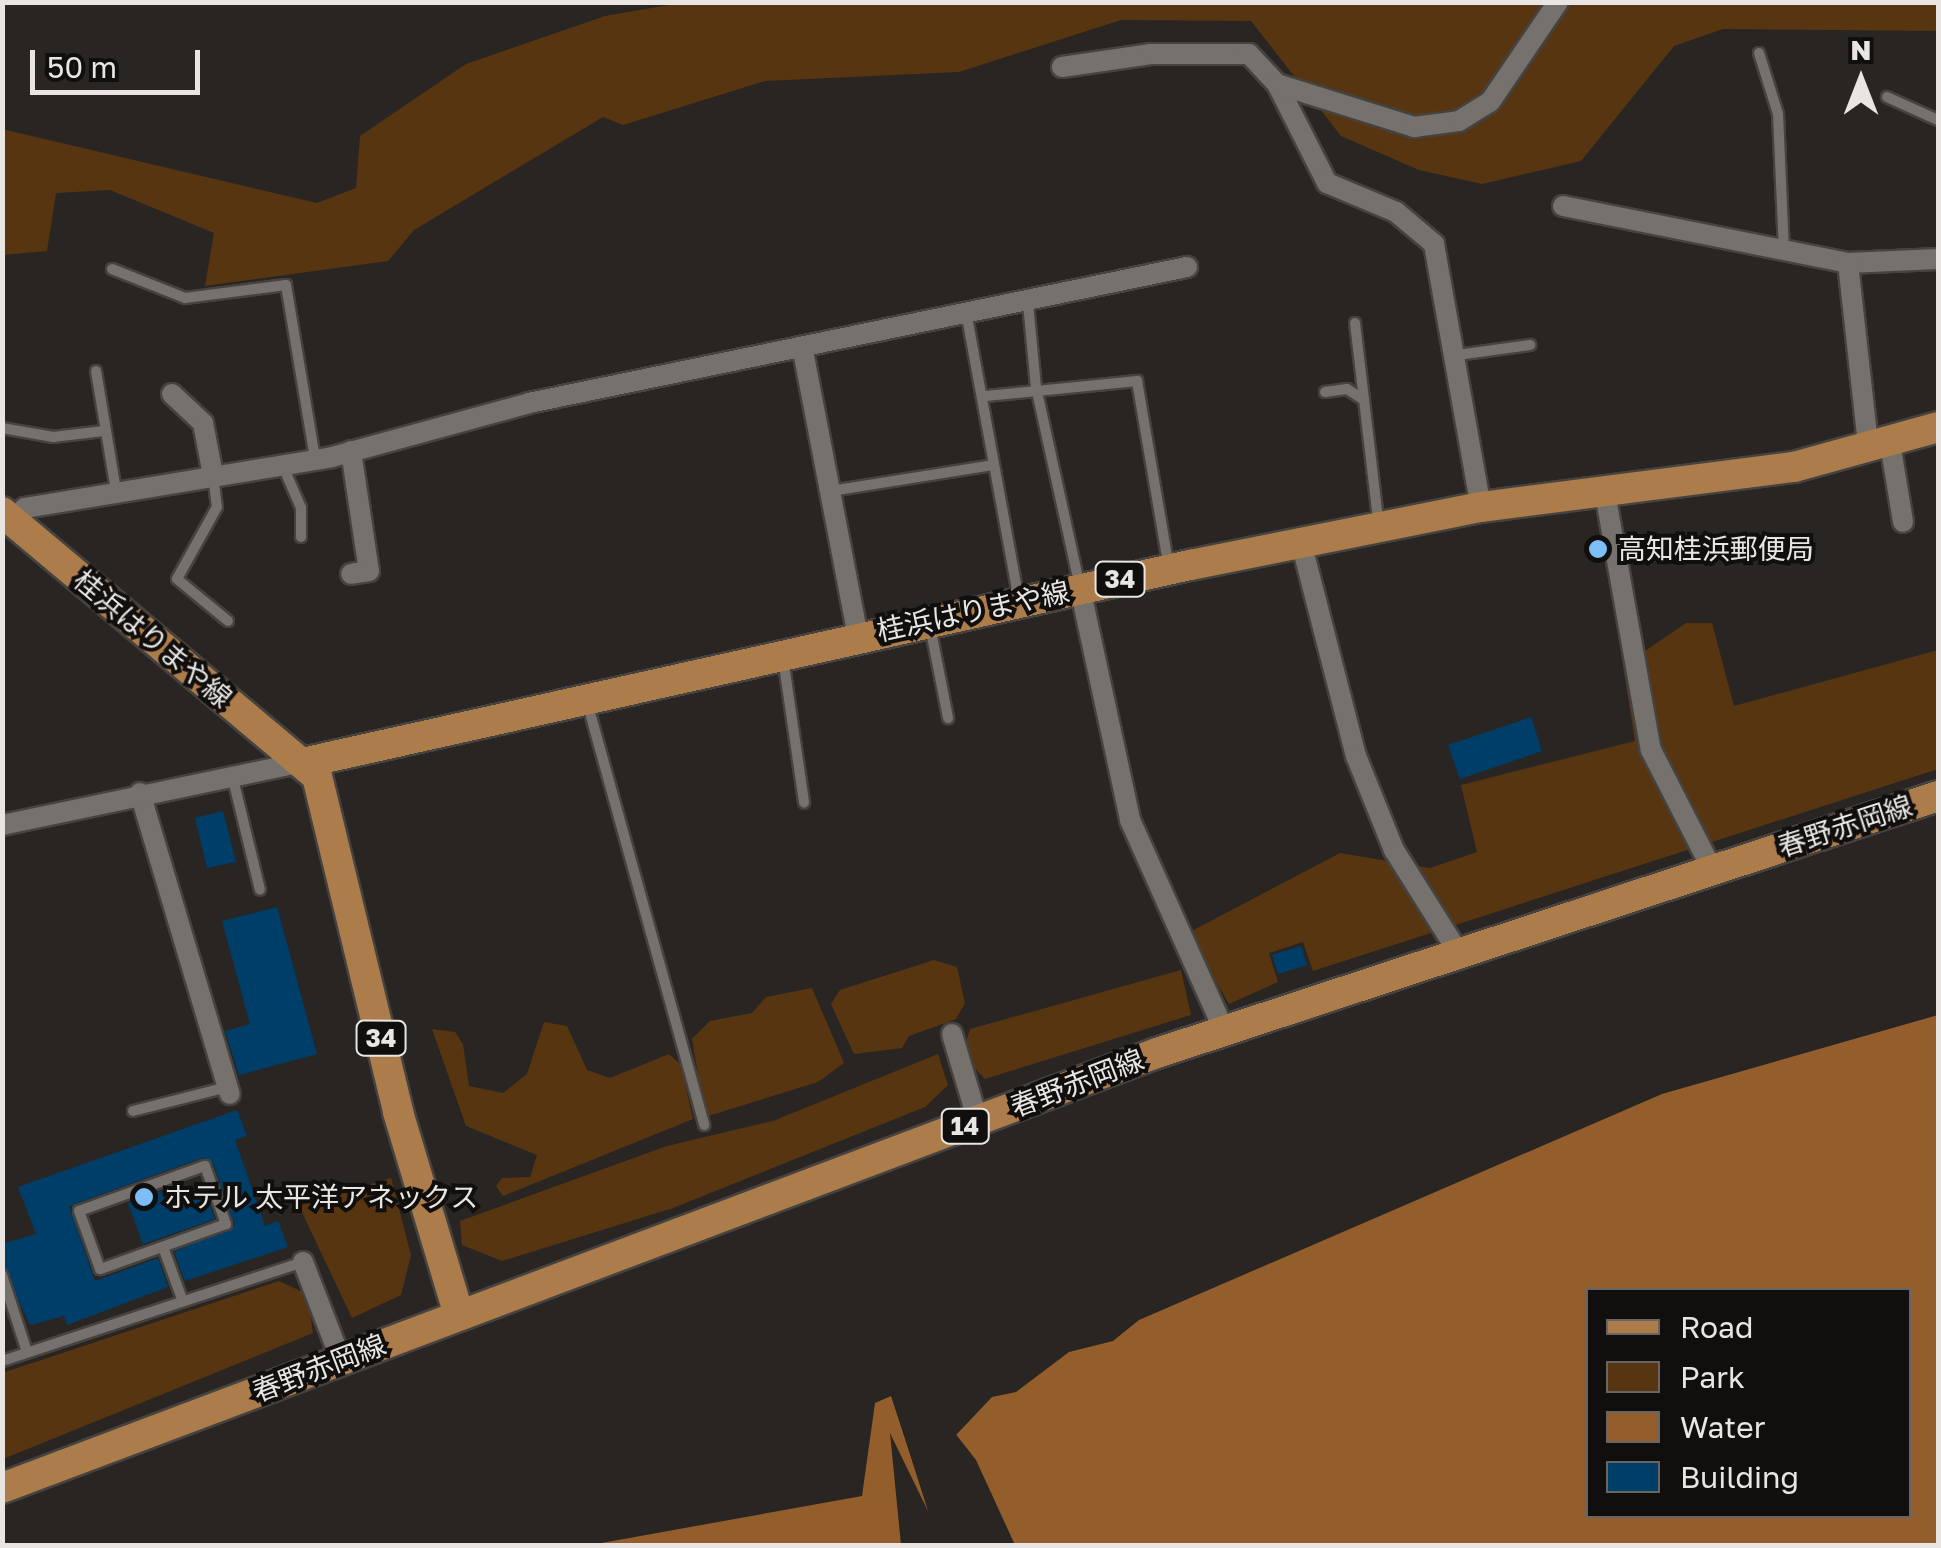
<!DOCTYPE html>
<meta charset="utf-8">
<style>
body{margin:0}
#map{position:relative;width:1941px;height:1548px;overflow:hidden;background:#292522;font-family:"Golos Text","Noto Sans JP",sans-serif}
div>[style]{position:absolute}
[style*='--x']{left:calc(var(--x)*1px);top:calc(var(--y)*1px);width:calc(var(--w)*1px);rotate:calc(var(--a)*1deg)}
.green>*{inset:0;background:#583511}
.water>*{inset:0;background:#935e2b}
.pier>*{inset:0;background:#292522}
.building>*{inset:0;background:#003e6a}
.roads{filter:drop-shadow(2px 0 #45423f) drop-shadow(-2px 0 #45423f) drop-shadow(0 2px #45423f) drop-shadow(0 -2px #45423f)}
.service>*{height:10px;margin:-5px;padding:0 5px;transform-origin:5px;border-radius:5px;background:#75716d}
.minor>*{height:20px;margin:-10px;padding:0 10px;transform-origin:10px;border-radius:10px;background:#75716d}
.primary>*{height:30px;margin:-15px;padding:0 15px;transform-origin:15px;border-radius:15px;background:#ac7c4b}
.dots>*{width:28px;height:28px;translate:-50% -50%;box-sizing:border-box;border:5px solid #110f0d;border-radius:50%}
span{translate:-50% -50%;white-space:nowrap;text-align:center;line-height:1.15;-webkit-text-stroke:8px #110f0d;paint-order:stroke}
.shield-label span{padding:2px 8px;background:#110f0d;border:2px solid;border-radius:8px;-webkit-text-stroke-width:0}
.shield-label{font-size:25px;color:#e8e5e3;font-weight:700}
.poi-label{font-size:28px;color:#e8e5e3}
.left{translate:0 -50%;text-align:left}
.street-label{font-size:28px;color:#e8e5e3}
.frame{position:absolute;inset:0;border:5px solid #e8e5e3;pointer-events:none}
.legend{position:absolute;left:1586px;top:1288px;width:325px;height:230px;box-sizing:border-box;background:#110f0d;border:2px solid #676563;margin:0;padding:12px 18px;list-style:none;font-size:30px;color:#e8e5e3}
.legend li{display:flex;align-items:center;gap:20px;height:50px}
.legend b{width:50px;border:2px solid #676563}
.north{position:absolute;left:1811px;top:30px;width:100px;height:100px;-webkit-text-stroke:8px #110f0d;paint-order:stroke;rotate:0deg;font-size:28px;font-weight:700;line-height:40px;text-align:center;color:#e8e5e3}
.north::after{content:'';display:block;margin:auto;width:35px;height:45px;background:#e8e5e3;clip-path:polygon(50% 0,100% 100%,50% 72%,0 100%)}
.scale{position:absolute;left:30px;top:50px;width:170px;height:45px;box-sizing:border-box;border:5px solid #e8e5e3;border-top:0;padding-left:12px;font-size:30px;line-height:35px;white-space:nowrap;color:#e8e5e3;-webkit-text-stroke:8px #110f0d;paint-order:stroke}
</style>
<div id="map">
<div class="green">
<i style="clip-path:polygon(680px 3px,1938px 3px,1938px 31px,1723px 29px,1674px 46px,1581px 161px,1482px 184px,1419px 170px,1341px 136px,1251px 21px,1121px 20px,959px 72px,765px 81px,623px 125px,603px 117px,414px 230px,388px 261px,205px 286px,214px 233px,110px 190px,56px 193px,47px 251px,3px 255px,2px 129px,317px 203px,356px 188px,360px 136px,466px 64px,605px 16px)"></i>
<i style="clip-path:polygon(1686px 623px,1712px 623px,1734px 706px,1938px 650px,1938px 769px,1313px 971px,1303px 942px,1269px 953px,1278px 982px,1229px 1004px,1188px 933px,1340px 853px,1430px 868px,1477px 852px,1461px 785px,1635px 741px,1623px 666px)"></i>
<i style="clip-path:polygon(934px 960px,957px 967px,965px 1003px,956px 1019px,909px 1036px,902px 1048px,854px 1054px,831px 1004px,840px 990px)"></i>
<i style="clip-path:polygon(1181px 970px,1191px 1015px,985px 1079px,962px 1055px,970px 1029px)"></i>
<i style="clip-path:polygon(812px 988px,844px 1063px,818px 1082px,705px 1117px,692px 1039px,710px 1021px,752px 1013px,766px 997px)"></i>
<i style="clip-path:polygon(544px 1022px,567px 1026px,587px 1070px,610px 1078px,669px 1054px,681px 1065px,693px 1119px,503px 1196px,496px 1186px,502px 1178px,530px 1177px,537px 1155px,466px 1126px,432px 1029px,455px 1032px,463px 1044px,469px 1086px,503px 1093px,527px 1074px)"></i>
<i style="clip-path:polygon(938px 1054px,948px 1085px,925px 1107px,673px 1208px,502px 1261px,462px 1245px,460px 1221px,667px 1146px,773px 1121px)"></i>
<i style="clip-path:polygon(391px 1178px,411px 1255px,401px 1295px,352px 1318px,299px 1206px)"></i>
<i style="clip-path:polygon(279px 1281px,307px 1294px,313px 1333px,3px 1459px,2px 1373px)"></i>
</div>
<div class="water">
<i style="clip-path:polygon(evenodd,1938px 1015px,1938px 1545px,971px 1545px,938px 1454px,992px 1397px,1016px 1392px,1069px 1352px,1113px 1341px,1139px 1320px,1662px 1094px,1938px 1015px,1588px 1290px,1908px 1290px,1908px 1516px,1588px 1516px,1588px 1290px)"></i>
<i style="clip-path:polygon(891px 1396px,940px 1545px,585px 1546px,862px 1496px,875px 1403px)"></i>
</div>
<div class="pier">
<i style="clip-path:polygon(890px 1391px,896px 1394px,945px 1546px,901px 1545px,890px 1433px,928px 1511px)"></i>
<i style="clip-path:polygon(951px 1428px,976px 1460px,1015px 1545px,966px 1546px,933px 1455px)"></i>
</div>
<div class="building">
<i style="clip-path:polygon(1531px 717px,1542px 751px,1460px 779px,1448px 745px)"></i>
<i style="clip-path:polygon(223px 811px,236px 862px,207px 868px,195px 818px)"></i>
<i style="clip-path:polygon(277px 907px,317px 1054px,239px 1075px,225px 1031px,250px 1024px,222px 921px)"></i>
<i style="clip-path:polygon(1301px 946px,1307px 965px,1278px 974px,1272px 955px)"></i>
<i style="clip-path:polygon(237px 1110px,247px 1136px,235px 1140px,265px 1226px,278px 1221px,288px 1247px,185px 1281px,174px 1252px,235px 1225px,213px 1163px,202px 1158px,69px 1206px,95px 1281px,158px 1258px,168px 1287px,67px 1325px,64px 1316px,30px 1325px,2px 1266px,2px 1244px,36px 1234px,18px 1187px)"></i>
<i style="clip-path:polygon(161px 1191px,168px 1209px,206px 1195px,215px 1219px,143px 1244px,128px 1203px)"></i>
</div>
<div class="roads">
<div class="service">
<i style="--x:1759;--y:53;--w:64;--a:72.7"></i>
<i style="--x:1778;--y:114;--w:136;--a:87.5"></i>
<i style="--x:1887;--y:97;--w:56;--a:24.3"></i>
<i style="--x:112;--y:269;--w:79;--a:21.7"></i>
<i style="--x:185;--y:298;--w:102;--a:-7.3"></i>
<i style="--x:286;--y:285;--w:176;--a:80.5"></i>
<i style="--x:1028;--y:303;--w:84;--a:84.6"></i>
<i style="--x:1036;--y:387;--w:205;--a:77.6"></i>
<i style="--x:967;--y:317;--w:288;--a:79.6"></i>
<i style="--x:1355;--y:323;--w:204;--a:83.3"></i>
<i style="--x:1457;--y:355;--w:74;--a:-7.8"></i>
<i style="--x:96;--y:371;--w:121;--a:80.5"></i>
<i style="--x:1325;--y:392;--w:22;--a:-8"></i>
<i style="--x:1347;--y:389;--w:20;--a:33"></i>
<i style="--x:986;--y:396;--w:152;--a:-5.7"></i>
<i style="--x:1137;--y:381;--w:190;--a:80.3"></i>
<i style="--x:2;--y:428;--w:52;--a:10"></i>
<i style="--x:53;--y:437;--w:51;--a:-6.7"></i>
<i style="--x:282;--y:464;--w:48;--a:66.6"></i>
<i style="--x:301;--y:508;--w:29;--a:90"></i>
<i style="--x:213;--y:475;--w:32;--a:83"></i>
<i style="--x:217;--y:507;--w:82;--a:119.1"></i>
<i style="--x:177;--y:579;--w:66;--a:39.5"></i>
<i style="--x:831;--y:491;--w:165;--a:-9.1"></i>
<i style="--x:930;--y:626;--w:94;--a:78.9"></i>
<i style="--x:783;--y:658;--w:146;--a:81.7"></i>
<i style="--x:587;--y:702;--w:439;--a:74.5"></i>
<i style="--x:232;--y:775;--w:118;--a:76.3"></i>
<i style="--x:133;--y:1111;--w:97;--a:-14.3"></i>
<i style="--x:205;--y:1166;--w:62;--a:70.1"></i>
<i style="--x:226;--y:1224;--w:134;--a:160.3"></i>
<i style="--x:100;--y:1269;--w:62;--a:-109.9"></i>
<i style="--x:79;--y:1211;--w:134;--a:-19.7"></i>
<i style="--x:163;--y:1247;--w:55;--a:69.9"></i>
<i style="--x:2;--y:1275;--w:81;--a:72"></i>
<i style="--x:2;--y:1361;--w:317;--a:-18.2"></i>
</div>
<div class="minor">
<i style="--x:1062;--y:67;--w:90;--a:-8.3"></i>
<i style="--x:1151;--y:54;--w:98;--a:0"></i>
<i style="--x:1249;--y:54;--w:41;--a:47"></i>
<i style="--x:1277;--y:84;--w:111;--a:63.2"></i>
<i style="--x:1327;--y:183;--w:75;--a:22.8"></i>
<i style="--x:1396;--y:212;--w:50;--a:40.1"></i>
<i style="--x:1434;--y:244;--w:267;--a:79.9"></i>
<i style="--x:1277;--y:84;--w:144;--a:17.4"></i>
<i style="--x:1414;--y:127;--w:45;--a:-7.6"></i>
<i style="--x:1459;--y:121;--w:36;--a:-32"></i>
<i style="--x:1490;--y:102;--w:121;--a:-55.8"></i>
<i style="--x:1563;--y:206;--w:291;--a:11.3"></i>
<i style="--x:1848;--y:263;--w:90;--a:-2.5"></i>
<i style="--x:1848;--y:263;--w:182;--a:83.7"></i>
<i style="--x:803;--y:351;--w:290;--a:79.1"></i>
<i style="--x:172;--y:394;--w:42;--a:43.1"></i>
<i style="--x:203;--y:423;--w:53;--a:79.1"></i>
<i style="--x:1889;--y:437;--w:86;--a:80.6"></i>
<i style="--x:351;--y:451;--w:121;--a:81.5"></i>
<i style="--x:369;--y:571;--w:18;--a:171"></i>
<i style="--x:1605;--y:493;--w:261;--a:79.9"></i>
<i style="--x:1651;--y:750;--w:134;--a:62.9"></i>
<i style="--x:12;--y:520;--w:18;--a:-43"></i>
<i style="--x:25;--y:508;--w:311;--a:-9.4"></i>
<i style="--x:332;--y:457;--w:204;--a:-15.3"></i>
<i style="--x:529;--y:403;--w:672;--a:-11.68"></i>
<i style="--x:1301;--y:542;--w:221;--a:75.6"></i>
<i style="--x:1356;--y:756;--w:101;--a:68"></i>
<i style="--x:1394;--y:850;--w:120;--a:57.9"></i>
<i style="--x:1080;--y:588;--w:237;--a:77.8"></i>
<i style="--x:1130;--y:820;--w:230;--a:65.9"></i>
<i style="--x:140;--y:793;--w:314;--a:73.4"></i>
<i style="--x:2;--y:825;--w:309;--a:-11.8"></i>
<i style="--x:952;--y:1034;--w:91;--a:73.4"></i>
<i style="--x:303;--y:1262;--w:105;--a:68.8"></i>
</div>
<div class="primary">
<i style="--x:2;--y:512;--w:411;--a:40"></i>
<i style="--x:317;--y:776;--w:346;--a:76.4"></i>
<i style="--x:398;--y:1112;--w:212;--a:73.3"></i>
<i style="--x:307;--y:762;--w:905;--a:-12.58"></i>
<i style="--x:1190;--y:565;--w:297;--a:-11.3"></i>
<i style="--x:1481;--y:507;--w:316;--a:-7.3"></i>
<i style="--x:1794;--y:467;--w:149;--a:-15.5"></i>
<i style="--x:2;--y:1488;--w:1234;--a:-20.64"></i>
<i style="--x:1157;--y:1053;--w:822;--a:-18.21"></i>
</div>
</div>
<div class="dots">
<i style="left:1598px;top:549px;background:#7dbef9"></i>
<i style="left:144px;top:1197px;background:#7dbef9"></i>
</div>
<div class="shield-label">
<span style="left:1120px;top:579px">34</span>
<span style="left:381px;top:1038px">34</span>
<span style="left:965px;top:1126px">14</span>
</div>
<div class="poi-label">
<span class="left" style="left:1618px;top:549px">高知桂浜郵便局</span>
<span class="left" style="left:164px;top:1197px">ホテル 太平洋アネックス</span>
</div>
<div class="street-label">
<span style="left:973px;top:611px;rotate:-12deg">桂浜はりまや線</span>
<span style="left:153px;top:639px;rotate:40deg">桂浜はりまや線</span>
<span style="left:1845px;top:826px;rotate:-18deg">春野赤岡線</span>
<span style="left:1077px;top:1083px;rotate:-21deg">春野赤岡線</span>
<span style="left:319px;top:1368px;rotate:-21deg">春野赤岡線</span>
</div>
<div class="frame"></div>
<ul class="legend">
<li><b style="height:12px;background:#ac7c4b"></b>Road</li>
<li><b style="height:28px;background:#583511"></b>Park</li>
<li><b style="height:28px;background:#935e2b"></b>Water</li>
<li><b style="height:28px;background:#003e6a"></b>Building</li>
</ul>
<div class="north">N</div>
<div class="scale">50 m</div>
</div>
